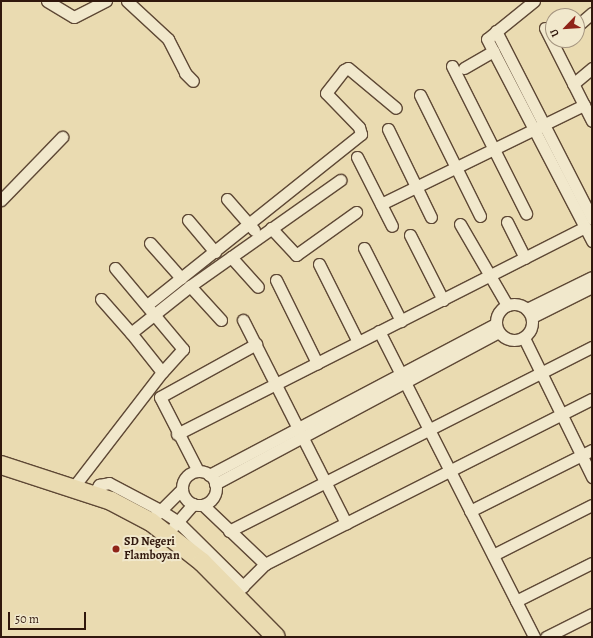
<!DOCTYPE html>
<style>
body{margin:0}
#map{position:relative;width:593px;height:638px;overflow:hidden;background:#eadbb1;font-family:Alegreya,serif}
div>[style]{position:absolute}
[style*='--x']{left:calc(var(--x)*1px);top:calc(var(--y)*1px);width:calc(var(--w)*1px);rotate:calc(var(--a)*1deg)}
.roads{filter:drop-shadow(1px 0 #5e4835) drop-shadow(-1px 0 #5e4835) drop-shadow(0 1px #5e4835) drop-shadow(0 -1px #5e4835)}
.minor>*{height:11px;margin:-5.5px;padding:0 5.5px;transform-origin:5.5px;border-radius:5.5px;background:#f1e8cc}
.minor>.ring{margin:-5.5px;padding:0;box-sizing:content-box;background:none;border:11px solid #f1e8cc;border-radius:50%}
.primary>*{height:18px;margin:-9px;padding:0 9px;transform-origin:9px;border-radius:9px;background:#eadbb1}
.dots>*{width:11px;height:11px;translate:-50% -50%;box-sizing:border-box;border:2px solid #f1e8cc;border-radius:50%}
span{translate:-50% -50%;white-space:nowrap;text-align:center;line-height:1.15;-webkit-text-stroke:4px #f1e8cc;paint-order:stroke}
.poi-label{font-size:12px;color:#30170c;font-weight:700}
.left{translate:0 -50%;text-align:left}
.frame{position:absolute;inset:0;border:2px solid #30170c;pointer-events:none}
.north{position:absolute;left:545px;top:8px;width:40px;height:40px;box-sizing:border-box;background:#f1e8cc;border:1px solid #a4947f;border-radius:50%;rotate:245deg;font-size:11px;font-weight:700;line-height:16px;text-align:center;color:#30170c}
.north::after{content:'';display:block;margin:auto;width:14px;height:18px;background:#8f2418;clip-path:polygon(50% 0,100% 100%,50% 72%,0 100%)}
.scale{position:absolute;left:8px;top:612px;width:78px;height:18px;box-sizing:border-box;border:2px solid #30170c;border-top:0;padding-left:5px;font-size:12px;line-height:14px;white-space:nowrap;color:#30170c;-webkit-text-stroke:3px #f1e8cc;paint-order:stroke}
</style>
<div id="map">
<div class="roads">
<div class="minor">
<i style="--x:47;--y:1;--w:31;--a:31"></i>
<i style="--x:74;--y:17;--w:36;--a:-27"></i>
<i style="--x:127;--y:1;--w:56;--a:42.8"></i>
<i style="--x:168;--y:39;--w:38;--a:63"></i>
<i style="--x:185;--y:73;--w:11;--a:45"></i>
<i style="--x:534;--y:1;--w:60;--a:141"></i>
<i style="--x:487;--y:39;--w:228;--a:62.5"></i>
<i style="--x:577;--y:26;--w:20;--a:-41"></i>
<i style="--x:545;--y:28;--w:104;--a:63.2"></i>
<i style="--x:496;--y:31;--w:211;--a:62.9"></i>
<i style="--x:452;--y:66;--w:165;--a:63.3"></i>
<i style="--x:464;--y:68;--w:34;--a:-30"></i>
<i style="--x:573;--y:84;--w:25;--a:-40"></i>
<i style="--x:420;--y:95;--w:135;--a:63.6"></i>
<i style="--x:388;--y:129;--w:98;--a:64"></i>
<i style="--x:357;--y:157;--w:77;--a:63.1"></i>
<i style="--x:227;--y:199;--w:41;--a:48.9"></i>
<i style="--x:1;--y:200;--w:88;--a:-45.9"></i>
<i style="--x:381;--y:204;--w:226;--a:-26"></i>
<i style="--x:188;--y:220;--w:42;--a:49.8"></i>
<i style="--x:507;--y:222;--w:40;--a:63.4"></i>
<i style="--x:460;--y:224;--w:94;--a:59.9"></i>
<i style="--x:271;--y:228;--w:37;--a:47"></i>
<i style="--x:296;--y:255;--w:74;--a:-35.6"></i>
<i style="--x:410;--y:235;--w:73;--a:63.1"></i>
<i style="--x:150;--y:243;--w:47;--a:48.5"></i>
<i style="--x:364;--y:248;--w:82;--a:63.1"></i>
<i style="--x:231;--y:257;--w:40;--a:48"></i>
<i style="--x:319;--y:264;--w:87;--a:63.4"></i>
<i style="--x:115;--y:268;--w:106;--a:50"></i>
<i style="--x:183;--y:349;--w:31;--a:132"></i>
<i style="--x:276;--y:280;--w:93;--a:63.7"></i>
<i style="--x:190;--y:286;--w:46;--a:47.6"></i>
<i style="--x:101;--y:299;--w:45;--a:48.6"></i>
<i class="ring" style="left:496px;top:304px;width:25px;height:25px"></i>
<i style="--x:147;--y:305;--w:274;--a:-38.6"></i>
<i style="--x:361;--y:134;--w:7;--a:-106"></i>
<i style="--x:359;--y:127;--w:47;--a:-134.1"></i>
<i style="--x:326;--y:93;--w:29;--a:-52"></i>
<i style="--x:344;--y:70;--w:4;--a:-27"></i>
<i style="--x:348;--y:68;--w:62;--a:39.8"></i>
<i style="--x:527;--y:309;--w:72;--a:-26.2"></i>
<i style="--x:532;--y:317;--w:67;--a:-26.6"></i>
<i style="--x:243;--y:320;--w:228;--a:63.1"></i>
<i style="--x:379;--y:331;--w:343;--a:63.1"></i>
<i style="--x:524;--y:338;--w:155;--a:63.9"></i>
<i style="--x:177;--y:434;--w:458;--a:-26.9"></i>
<i style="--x:198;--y:471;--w:83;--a:-117.2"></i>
<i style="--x:160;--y:397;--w:110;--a:-28.9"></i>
<i class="ring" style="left:182px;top:471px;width:23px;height:23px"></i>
<i style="--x:209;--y:475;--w:324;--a:-27.8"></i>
<i style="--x:215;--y:484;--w:321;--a:-28.2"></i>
<i style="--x:72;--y:489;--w:148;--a:-52.4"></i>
<i style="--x:162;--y:372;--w:50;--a:-128.5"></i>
<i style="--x:131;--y:333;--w:75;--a:-38.5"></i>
<i style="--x:190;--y:286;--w:184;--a:-35.2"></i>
<i style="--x:93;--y:495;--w:12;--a:-59"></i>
<i style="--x:99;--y:485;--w:10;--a:-11"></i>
<i style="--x:109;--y:483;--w:58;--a:27.9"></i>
<i style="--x:160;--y:510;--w:20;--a:33"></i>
<i style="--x:177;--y:521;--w:93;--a:44.6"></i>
<i style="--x:203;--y:505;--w:86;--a:43.6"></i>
<i style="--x:265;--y:564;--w:366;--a:-26.8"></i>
<i style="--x:470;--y:511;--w:136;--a:-26.6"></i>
<i style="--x:156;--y:515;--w:37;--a:-45"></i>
<i style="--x:174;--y:526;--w:29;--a:-49"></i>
<i style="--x:229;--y:531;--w:407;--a:-26.9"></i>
<i style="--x:493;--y:555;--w:111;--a:-26.8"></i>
<i style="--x:239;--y:590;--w:37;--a:-45"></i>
<i style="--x:516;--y:601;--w:85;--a:-26.6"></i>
<i style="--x:546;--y:637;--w:51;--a:-26.6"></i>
</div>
<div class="primary">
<i style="--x:1;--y:465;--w:116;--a:18.1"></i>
<i style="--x:111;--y:501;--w:45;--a:27.7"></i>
<i style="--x:151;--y:522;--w:65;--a:38.1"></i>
<i style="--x:202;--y:562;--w:105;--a:45.4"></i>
</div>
</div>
<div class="dots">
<i style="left:116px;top:549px;background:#8f2418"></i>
</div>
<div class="poi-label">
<span class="left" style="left:124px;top:549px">SD Negeri<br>Flamboyan</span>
</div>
<div class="frame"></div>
<div class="north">U</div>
<div class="scale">50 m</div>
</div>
